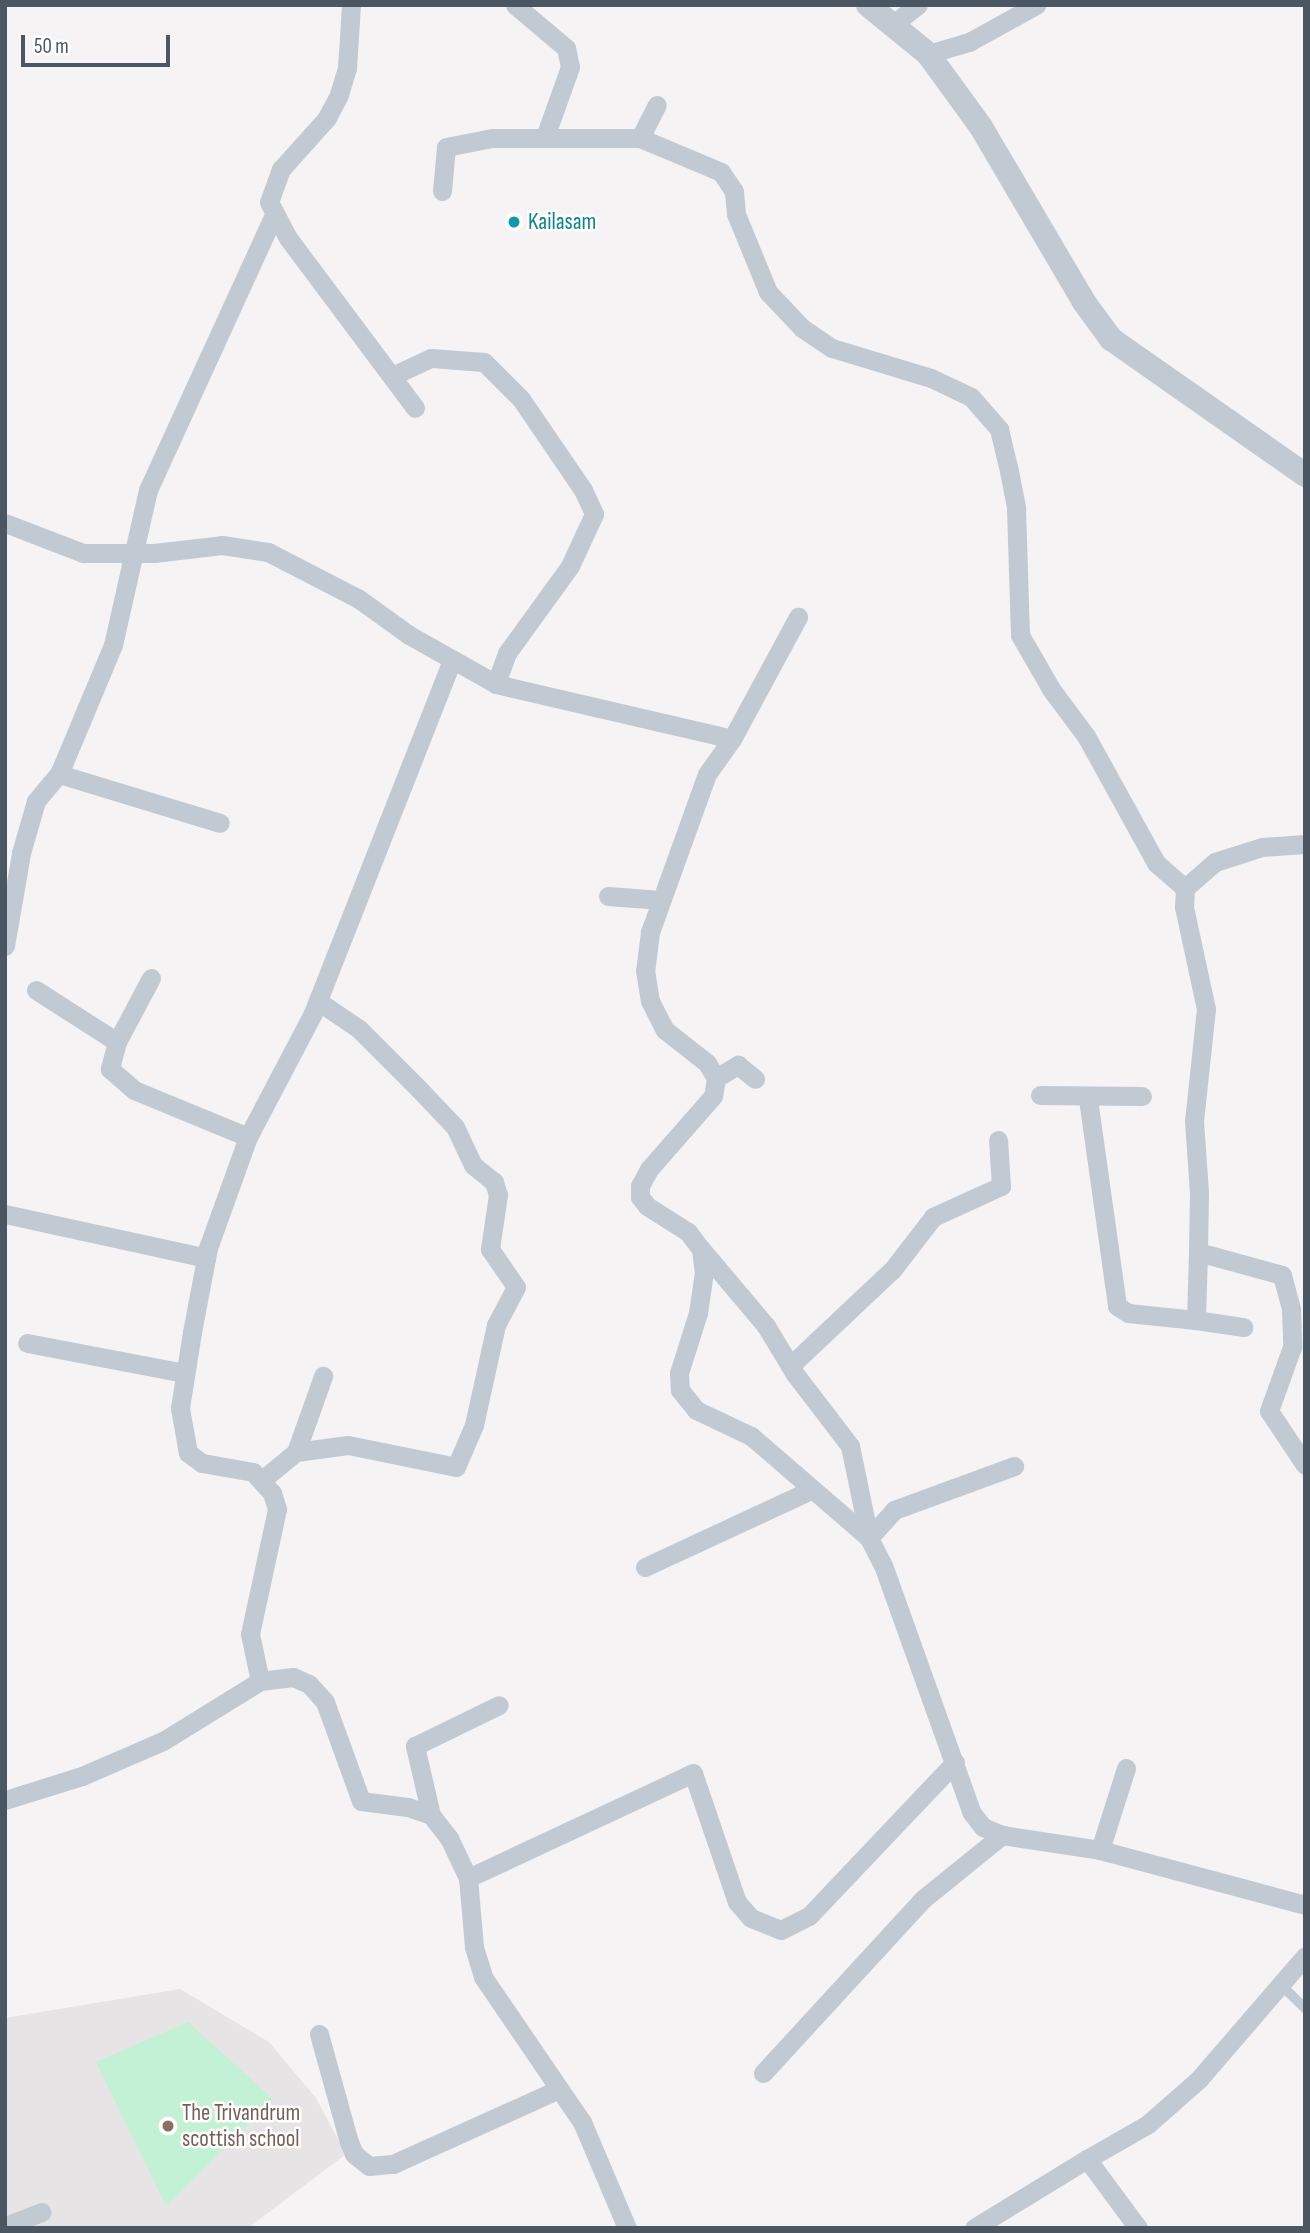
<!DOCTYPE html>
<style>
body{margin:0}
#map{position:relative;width:1310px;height:2233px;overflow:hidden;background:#f5f3f3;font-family:"Sofia Sans Condensed",sans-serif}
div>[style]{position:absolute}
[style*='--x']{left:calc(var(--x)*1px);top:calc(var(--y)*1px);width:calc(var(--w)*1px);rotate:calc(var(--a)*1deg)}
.education>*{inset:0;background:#e6e4e5}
.green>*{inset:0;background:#c3f1d5}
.service>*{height:10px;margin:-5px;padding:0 5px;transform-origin:5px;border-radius:5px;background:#c1cad2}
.minor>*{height:19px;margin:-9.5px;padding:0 9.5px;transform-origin:9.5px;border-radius:9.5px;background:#c1cad2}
.tertiary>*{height:24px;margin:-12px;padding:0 12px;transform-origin:12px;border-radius:12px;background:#c1cad2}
.dots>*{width:19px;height:19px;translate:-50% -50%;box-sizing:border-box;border:4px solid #fff;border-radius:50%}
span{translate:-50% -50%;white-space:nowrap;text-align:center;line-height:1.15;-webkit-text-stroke:5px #fff;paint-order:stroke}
.culture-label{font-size:23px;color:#0d838f}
.left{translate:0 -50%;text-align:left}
.education-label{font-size:23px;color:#785e54}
.frame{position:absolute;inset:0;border:7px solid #4a5661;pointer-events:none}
.scale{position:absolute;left:21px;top:35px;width:149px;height:32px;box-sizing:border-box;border:4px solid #4a5661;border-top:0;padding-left:9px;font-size:21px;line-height:24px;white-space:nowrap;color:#4a5661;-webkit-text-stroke:5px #fff;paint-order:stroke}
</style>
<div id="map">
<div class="education">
<i style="clip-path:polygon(180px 1989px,269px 2042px,316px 2098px,346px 2154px,248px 2228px,5px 2228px,5px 2018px)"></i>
</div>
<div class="green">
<i style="clip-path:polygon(188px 2022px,273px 2099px,166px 2206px,96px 2062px)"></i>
</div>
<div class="service">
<i style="--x:1282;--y:1986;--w:32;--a:44"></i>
</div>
<div class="minor">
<i style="--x:351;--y:5;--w:63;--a:93.6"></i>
<i style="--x:347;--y:68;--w:28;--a:107"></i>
<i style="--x:339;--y:95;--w:26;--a:118"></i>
<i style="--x:327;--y:118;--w:69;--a:132"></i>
<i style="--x:281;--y:169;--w:35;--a:110"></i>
<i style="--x:269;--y:202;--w:41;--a:62.2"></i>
<i style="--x:288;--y:238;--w:212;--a:53.2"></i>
<i style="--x:515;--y:5;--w:67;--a:40.1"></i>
<i style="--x:566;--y:48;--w:19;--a:78"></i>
<i style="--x:570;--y:67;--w:74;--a:109.7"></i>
<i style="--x:892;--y:25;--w:33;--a:-38"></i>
<i style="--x:928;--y:54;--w:43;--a:-16.3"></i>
<i style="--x:969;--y:42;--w:77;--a:-28.9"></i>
<i style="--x:640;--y:138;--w:37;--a:-63"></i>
<i style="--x:442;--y:191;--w:44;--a:-84.8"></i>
<i style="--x:446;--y:147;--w:47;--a:-11.1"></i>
<i style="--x:492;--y:138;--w:148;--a:0"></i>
<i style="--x:640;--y:138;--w:88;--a:22.8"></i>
<i style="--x:721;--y:172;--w:23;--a:56"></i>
<i style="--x:734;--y:191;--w:23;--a:85"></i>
<i style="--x:736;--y:214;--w:84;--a:67.7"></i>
<i style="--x:768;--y:292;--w:50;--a:46.6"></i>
<i style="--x:802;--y:328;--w:36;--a:34"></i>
<i style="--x:832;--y:348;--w:103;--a:16.9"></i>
<i style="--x:931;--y:378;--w:44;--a:25.4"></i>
<i style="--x:971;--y:397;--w:43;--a:48.8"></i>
<i style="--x:999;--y:429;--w:43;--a:76.6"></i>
<i style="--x:1009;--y:471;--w:38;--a:79"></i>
<i style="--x:1016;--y:508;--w:127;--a:88.2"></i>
<i style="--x:1020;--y:635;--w:62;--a:60.1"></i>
<i style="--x:1051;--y:689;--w:59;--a:53.3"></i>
<i style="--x:1086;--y:736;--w:145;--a:61.1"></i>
<i style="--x:1156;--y:863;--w:38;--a:41"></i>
<i style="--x:392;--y:376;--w:43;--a:-24.8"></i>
<i style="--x:431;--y:358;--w:53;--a:4.3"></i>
<i style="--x:484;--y:362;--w:52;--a:45"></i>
<i style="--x:521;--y:399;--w:110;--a:55.7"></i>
<i style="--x:583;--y:490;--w:26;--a:65"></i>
<i style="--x:594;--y:514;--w:57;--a:114.8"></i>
<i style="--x:570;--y:566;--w:107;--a:125.9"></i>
<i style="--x:507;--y:653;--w:33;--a:110"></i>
<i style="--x:5;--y:523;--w:84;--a:21"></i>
<i style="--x:83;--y:553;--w:71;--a:0"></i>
<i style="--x:154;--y:553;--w:68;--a:-6.7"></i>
<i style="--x:222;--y:545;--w:47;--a:8.7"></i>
<i style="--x:268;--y:552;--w:102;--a:27.3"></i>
<i style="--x:359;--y:599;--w:62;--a:35.8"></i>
<i style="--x:409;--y:635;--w:100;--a:29.4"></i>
<i style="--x:496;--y:684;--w:242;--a:13.1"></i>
<i style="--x:732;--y:739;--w:43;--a:125.5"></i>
<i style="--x:707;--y:774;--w:168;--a:109.8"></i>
<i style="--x:650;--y:932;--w:38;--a:97"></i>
<i style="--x:645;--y:970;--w:31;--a:81"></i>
<i style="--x:650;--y:1001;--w:33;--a:63"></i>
<i style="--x:665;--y:1030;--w:53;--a:38.2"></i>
<i style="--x:707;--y:1063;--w:17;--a:59"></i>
<i style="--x:716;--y:1078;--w:18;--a:99"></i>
<i style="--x:713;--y:1096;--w:97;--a:131.2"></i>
<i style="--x:649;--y:1169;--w:19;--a:118"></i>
<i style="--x:640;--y:1186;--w:11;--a:90"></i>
<i style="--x:640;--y:1197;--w:11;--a:52"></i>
<i style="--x:647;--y:1206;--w:49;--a:32.4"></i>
<i style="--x:688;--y:1232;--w:21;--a:53"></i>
<i style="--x:701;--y:1249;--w:23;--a:83"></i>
<i style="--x:704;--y:1272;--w:41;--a:98.3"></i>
<i style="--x:698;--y:1313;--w:63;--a:107.6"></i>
<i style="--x:679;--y:1373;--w:17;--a:87"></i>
<i style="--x:680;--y:1390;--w:26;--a:51"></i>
<i style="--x:696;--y:1410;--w:61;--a:25.3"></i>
<i style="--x:751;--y:1436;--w:156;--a:40.8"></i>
<i style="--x:869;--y:1538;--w:30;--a:63"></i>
<i style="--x:883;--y:1565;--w:263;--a:70.3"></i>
<i style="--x:972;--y:1813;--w:18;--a:52"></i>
<i style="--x:983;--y:1827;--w:21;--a:23"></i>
<i style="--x:1002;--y:1835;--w:99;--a:8.7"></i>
<i style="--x:1100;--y:1850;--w:212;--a:15"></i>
<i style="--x:732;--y:739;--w:139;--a:-61.6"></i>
<i style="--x:59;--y:774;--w:168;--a:16.9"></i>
<i style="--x:1305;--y:844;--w:43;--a:176"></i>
<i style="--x:1262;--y:847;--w:49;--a:162.3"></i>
<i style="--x:1215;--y:862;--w:40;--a:139"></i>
<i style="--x:1185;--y:888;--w:19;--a:93"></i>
<i style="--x:1184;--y:907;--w:104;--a:77.8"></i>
<i style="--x:1206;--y:1009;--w:113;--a:96.1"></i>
<i style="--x:1194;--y:1121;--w:72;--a:86"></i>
<i style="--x:1199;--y:1193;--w:59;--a:91"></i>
<i style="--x:1198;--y:1252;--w:87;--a:15.3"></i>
<i style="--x:1282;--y:1275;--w:35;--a:75"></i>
<i style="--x:1291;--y:1309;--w:38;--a:88"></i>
<i style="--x:1292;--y:1347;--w:68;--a:109.8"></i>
<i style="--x:1269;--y:1411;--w:65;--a:56.3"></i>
<i style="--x:608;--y:896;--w:53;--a:4.3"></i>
<i style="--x:5;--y:946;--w:94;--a:-80.2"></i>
<i style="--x:21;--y:853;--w:54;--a:-73.9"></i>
<i style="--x:36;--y:801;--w:35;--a:-50"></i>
<i style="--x:59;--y:774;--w:140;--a:-67.3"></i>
<i style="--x:113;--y:645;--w:159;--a:-77.3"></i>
<i style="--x:148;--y:490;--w:302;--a:-65.4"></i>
<i style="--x:151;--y:978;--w:72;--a:118"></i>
<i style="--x:117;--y:1042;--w:28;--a:105"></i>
<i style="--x:110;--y:1069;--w:32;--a:41"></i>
<i style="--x:134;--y:1090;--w:123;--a:22.4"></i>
<i style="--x:36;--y:990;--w:96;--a:32.7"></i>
<i style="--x:716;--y:1078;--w:26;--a:-31"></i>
<i style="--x:738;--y:1065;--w:22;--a:39"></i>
<i style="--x:1040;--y:1095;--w:102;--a:0.6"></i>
<i style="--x:1088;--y:1099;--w:209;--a:82"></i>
<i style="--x:1117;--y:1306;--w:13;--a:32"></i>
<i style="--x:1128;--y:1313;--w:68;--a:5.9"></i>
<i style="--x:1196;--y:1320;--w:68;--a:-88.3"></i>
<i style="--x:5;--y:1214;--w:206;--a:12.3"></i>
<i style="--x:702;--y:1250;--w:99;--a:49.9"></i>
<i style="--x:766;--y:1326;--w:56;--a:58.9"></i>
<i style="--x:795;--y:1374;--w:91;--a:52.6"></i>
<i style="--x:850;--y:1446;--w:94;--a:78.3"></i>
<i style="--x:1196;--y:1320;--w:48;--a:8.5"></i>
<i style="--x:27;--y:1343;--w:161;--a:10.8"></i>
<i style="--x:790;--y:1366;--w:141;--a:-43.3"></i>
<i style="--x:893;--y:1269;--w:66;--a:-52.4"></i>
<i style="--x:933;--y:1217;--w:75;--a:-24.5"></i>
<i style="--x:1001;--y:1186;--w:46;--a:-93.7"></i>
<i style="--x:296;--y:1452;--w:81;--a:-70.4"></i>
<i style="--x:262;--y:1480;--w:44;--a:-39.5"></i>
<i style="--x:296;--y:1452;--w:52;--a:-7.7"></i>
<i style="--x:348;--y:1445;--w:110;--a:11.5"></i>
<i style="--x:456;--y:1467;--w:46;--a:-66.8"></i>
<i style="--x:474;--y:1425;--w:102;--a:-77.6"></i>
<i style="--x:496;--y:1325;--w:43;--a:-62.2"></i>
<i style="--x:516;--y:1287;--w:46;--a:-124.4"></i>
<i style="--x:490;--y:1249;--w:55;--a:-81.6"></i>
<i style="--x:498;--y:1195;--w:14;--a:-107"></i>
<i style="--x:494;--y:1182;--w:27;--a:-141"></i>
<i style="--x:473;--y:1165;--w:42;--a:-115.3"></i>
<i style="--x:455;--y:1127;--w:50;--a:-133.4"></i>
<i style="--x:421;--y:1091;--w:88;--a:-135"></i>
<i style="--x:359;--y:1029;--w:50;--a:-145.7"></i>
<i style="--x:869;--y:1538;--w:38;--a:-48"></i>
<i style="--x:894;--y:1510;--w:128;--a:-20.1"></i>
<i style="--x:645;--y:1567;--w:183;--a:-24.9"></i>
<i style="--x:260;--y:1681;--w:48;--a:-102"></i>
<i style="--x:250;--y:1634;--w:128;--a:-77.8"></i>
<i style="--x:277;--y:1509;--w:17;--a:-107"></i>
<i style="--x:272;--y:1493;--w:28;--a:-132"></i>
<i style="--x:253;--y:1472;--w:52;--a:-170"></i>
<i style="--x:202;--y:1463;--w:17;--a:-144"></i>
<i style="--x:188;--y:1453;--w:46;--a:-100.1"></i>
<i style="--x:180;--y:1408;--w:77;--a:-81"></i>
<i style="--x:192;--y:1332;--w:86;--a:-79.2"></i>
<i style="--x:208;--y:1248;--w:118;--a:-70.2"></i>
<i style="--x:248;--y:1137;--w:140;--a:-62.3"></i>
<i style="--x:313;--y:1013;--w:379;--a:-68.5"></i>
<i style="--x:5;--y:1800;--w:81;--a:-17.3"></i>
<i style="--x:82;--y:1776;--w:88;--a:-23.4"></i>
<i style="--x:163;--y:1741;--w:114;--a:-31.7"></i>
<i style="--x:260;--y:1681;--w:33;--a:-7"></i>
<i style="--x:293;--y:1677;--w:17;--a:24"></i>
<i style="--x:309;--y:1684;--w:24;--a:48"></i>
<i style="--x:325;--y:1702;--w:105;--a:70"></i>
<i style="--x:361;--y:1801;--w:47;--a:7.3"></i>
<i style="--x:408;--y:1807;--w:24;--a:19"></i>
<i style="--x:431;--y:1815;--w:29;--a:52"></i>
<i style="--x:449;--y:1838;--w:44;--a:64.6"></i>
<i style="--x:468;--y:1878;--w:69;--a:85"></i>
<i style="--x:474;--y:1947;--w:31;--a:73"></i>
<i style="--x:483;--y:1977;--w:176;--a:55.7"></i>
<i style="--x:582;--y:2122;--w:115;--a:67"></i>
<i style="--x:431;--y:1815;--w:71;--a:-103.1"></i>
<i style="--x:415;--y:1746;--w:93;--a:-26"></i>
<i style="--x:1100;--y:1850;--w:86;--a:-72.4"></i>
<i style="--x:468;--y:1878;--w:248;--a:-25"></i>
<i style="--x:693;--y:1773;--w:136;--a:71.2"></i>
<i style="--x:737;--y:1902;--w:21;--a:49"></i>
<i style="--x:751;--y:1918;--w:32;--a:22"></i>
<i style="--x:781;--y:1930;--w:31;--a:-27"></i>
<i style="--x:809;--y:1916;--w:212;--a:-46.5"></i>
<i style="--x:319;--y:2034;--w:112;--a:74.5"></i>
<i style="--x:349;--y:2142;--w:13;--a:67"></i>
<i style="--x:354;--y:2154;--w:19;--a:39"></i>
<i style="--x:369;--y:2166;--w:24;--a:-5"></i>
<i style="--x:393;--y:2164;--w:182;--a:-24.3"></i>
<i style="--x:763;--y:2073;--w:236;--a:-47.4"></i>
<i style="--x:923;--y:1899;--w:102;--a:-39"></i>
<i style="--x:5;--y:2226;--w:39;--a:-21"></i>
<i style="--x:974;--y:2228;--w:132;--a:-31.4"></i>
<i style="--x:1138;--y:2228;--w:86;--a:-126.5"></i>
<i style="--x:1087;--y:2159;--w:70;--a:-29.8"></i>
<i style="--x:1148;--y:2124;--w:68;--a:-41.4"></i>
<i style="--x:1199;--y:2079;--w:162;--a:-49.2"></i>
</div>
<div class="tertiary">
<i style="--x:868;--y:5;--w:77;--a:39.2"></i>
<i style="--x:928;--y:54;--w:90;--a:54"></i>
<i style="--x:981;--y:127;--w:203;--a:59.5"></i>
<i style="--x:1084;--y:302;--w:46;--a:53.9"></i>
<i style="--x:1111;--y:339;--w:237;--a:35"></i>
</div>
<div class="dots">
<i style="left:514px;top:222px;background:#0f9aa8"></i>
<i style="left:168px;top:2126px;background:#8d6e63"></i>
</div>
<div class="culture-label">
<span class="left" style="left:528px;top:222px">Kailasam</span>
</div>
<div class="education-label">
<span class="left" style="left:182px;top:2126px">The Trivandrum<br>scottish school</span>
</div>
<div class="frame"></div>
<div class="scale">50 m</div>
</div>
